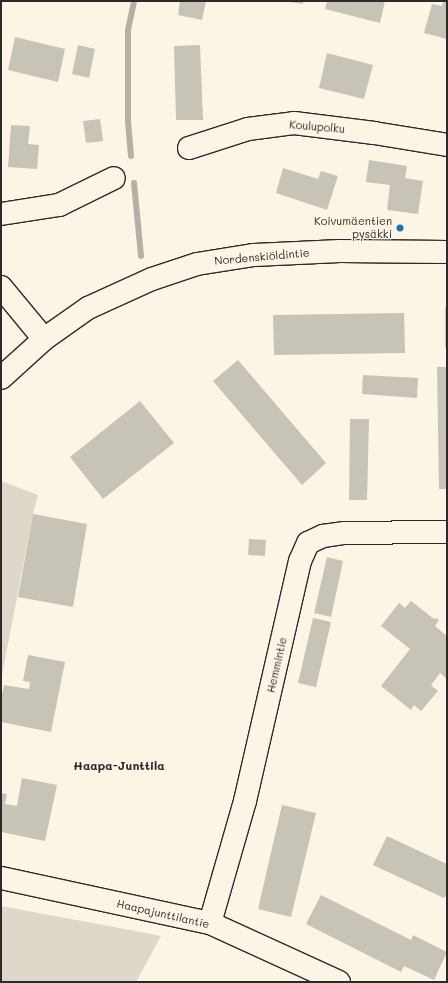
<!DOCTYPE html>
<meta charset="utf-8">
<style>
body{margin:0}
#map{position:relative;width:448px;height:983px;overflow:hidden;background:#fcf5e5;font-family:Mali,sans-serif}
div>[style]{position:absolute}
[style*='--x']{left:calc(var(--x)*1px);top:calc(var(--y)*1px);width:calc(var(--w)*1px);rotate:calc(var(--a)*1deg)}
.green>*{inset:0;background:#ded8ca}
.stream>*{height:6px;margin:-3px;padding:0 3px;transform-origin:3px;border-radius:3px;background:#b4b0a5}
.building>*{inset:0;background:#c8c3b7}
.roads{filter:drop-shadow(1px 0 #2b2b2b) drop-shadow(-1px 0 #2b2b2b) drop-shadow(0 1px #2b2b2b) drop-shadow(0 -1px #2b2b2b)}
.minor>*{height:22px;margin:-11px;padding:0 11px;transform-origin:11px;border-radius:11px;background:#fcf5e5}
.major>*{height:22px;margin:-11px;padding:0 11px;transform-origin:11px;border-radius:11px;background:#fcf5e5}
.dots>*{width:11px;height:11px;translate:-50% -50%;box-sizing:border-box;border:2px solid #fcf5e5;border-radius:50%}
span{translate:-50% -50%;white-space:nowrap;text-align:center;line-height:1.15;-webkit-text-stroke:3px #fcf5e5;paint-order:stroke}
.street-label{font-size:11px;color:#2b2b2b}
.poi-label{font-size:11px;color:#2b2b2b}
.right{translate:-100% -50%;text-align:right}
.neighbourhood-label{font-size:12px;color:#2b2b2b;font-weight:700}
.frame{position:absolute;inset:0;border:2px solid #2b2b2b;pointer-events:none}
</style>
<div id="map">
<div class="green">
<i style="clip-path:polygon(1px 481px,38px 495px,33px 514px,1px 680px)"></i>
<i style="clip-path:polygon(1px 906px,146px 933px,161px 936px,136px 982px,1px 982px)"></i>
</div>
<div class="stream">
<i style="--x:131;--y:156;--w:35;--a:-95"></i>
<i style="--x:128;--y:121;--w:91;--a:-90"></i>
<i style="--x:128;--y:30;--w:30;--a:-78"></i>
<i style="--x:134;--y:183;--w:73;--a:84.5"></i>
</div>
<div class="building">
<i style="clip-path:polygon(180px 1px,206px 1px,202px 20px,178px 15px)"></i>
<i style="clip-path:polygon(283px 1px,303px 1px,303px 4px)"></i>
<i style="clip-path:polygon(327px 1px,385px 1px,380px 23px,325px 9px)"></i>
<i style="clip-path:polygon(443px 2px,447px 3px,447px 39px,424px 33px,432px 4px,442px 6px)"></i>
<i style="clip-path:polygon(15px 37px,65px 49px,58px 82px,8px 70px)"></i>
<i style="clip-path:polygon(78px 45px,95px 49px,89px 78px,72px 74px)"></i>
<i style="clip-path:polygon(200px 45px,203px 120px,176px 120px,174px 46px)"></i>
<i style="clip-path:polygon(327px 53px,373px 65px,364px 99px,319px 88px)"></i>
<i style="clip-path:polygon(100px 119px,103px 141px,86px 143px,83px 121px)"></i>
<i style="clip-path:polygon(11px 125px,30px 126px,28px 144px,39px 145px,37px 169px,8px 167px)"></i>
<i style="clip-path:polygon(369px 160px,407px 166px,405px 178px,423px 181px,418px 214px,387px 210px,390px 185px,366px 182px)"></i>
<i style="clip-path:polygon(283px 168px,318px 179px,321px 171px,338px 176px,327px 210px,276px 193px)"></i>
<i style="clip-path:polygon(445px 307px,447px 307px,447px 347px,445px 347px)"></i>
<i style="clip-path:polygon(404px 313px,405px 353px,274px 355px,273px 315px)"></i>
<i style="clip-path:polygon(238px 360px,326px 463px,302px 485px,213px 381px)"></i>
<i style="clip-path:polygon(437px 367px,447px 367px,447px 489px,439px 489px)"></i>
<i style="clip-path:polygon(363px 375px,418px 378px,417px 398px,362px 394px)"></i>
<i style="clip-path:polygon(140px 401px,174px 443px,103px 499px,70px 457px)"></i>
<i style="clip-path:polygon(350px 419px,369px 419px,367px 500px,349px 500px)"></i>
<i style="clip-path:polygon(33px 514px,87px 524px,73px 607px,18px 597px)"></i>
<i style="clip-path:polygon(249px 539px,266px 540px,265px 556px,248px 555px)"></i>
<i style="clip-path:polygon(327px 557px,343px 561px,331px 617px,314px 613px)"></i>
<i style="clip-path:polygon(411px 601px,434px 619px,436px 618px,439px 620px,435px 626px,447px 636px,447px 679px,440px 673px,431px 685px,438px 691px,421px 711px,414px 705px,411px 710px,381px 686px,410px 649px,381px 626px,399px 603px,405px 608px)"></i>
<i style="clip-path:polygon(313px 618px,331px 622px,316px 687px,298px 683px)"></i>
<i style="clip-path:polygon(28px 655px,65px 662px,51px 732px,1px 722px,1px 699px,4px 685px,29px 689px,30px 682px,23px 681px)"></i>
<i style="clip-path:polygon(22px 778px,57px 785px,45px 841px,1px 832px,1px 793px,7px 794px,5px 804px,17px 806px)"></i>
<i style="clip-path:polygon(282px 805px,316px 813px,291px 917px,258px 909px)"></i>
<i style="clip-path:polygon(387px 836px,447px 864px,447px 894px,444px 898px,373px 865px)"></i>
<i style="clip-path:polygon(321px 895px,411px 940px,413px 935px,447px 952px,434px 980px,404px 966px,401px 972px,306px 924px)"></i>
</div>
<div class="roads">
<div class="minor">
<i style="--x:189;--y:148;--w:62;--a:-17.9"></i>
<i style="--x:248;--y:129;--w:46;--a:-7.4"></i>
<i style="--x:294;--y:123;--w:81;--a:7.1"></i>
<i style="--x:374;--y:133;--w:74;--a:9.3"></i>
<i style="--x:1;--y:214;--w:59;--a:-8.8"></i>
<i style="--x:59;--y:205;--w:61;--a:-26.1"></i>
<i style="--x:1;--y:287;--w:67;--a:50.4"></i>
<i style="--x:1;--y:878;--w:214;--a:12.2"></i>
<i style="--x:210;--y:923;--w:142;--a:24.6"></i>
<i style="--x:210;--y:923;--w:127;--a:-74"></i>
<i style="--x:245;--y:801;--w:246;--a:-77.1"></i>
<i style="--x:300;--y:561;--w:20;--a:-66"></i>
<i style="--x:308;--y:543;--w:17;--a:-25"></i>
<i style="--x:323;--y:536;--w:22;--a:-8"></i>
<i style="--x:345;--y:533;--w:102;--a:-0.6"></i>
</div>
<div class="major">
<i style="--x:1;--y:378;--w:58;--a:-42.2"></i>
<i style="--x:44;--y:339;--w:54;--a:-35.2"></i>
<i style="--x:88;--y:308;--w:70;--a:-24.4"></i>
<i style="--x:152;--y:279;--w:47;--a:-18.4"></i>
<i style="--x:197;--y:264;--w:58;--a:-9"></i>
<i style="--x:254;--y:255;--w:86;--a:-2.7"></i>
<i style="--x:340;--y:251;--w:107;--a:0.5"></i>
</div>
</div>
<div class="dots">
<i style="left:400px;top:228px;background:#1f6fb2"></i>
</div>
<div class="street-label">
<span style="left:317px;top:127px;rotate:5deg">Koulupolku</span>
<span style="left:262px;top:257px;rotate:-5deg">Nordenskiöldintie</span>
<span style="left:277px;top:665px;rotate:-77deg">Hemmintie</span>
<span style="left:163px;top:914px;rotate:13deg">Haapajunttilantie</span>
</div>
<div class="poi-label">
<span class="right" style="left:392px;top:228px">Koivumäentien<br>pysäkki</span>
</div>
<div class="neighbourhood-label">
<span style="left:119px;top:766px">Haapa-Junttila</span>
</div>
<div class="frame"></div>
</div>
